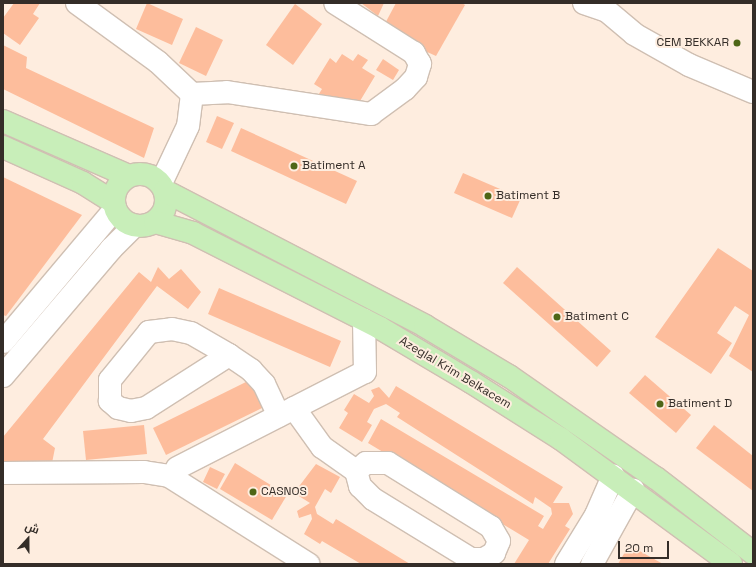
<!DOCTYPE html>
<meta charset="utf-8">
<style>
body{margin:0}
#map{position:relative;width:756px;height:567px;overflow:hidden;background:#feeddf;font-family:"Space Grotesk",Cairo,sans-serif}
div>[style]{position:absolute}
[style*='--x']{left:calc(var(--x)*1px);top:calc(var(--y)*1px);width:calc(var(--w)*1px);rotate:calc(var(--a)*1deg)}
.building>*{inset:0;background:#fdbd9c}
.roads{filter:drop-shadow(1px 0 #cfbfb2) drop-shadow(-1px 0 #cfbfb2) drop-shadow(0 1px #cfbfb2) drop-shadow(0 -1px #cfbfb2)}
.minor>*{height:22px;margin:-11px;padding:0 11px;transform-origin:11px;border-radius:11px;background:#fff}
.major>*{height:22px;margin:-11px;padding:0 11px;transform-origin:11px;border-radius:11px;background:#c8eeb9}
.major>.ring{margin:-11px;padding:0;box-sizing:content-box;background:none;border:22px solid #c8eeb9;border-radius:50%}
.dots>*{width:11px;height:11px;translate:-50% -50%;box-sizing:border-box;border:2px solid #feeddf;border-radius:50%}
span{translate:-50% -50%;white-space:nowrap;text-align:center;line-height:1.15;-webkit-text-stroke:4px #feeddf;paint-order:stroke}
.poi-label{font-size:12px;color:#342d28}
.right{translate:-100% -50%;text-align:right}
.left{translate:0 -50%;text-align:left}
.street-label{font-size:12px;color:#342d28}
.frame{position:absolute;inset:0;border:4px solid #342d28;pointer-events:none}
.north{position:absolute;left:8px;top:519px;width:40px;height:40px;-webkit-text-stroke:3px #feeddf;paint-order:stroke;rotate:21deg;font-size:11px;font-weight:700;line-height:16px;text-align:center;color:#342d28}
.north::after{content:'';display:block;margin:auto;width:14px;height:18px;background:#342d28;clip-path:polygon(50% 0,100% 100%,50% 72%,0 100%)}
.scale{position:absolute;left:618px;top:541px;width:51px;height:18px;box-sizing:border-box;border:2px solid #342d28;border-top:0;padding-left:5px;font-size:12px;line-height:14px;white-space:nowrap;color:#342d28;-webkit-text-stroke:3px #feeddf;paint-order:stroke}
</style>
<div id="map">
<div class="building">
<i style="clip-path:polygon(14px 3px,40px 3px,33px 14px,39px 18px,20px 45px,3px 33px,3px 18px)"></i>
<i style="clip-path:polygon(147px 3px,183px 19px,172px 45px,136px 29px)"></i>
<i style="clip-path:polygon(361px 3px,384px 3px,378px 16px)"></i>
<i style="clip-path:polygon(396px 3px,462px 3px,465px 5px,436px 56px,381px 31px)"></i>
<i style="clip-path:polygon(295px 4px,322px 24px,293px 65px,266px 45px)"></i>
<i style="clip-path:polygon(196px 27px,223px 40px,206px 76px,179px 63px)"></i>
<i style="clip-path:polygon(3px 45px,27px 57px,26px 68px,154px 128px,144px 158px,3px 89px)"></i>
<i style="clip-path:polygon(342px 54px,353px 61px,358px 54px,368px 60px,362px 68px,375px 76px,354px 111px,317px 97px,322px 89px,314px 84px,330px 58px,336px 63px)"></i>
<i style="clip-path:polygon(383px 59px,399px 70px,393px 80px,376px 70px)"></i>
<i style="clip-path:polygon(217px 116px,234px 123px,222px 149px,206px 142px)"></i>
<i style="clip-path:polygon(241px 128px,357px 181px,346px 204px,231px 151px)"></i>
<i style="clip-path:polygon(463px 173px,521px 198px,512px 218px,454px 193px)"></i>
<i style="clip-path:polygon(3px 177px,82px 215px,6px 316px,3px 315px)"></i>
<i style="clip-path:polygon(718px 248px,753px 271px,753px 372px,729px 356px,749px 315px,735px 306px,717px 333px,732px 343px,711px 374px,655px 337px)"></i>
<i style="clip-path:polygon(158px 267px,169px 279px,181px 269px,201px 292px,188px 309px,157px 286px,43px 439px,55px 448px,52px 463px,3px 468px,3px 437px,139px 272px,151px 282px)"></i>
<i style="clip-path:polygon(517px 267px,611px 351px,597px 367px,503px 283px)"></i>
<i style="clip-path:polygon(219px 288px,341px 341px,330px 367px,208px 314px)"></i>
<i style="clip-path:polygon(645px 375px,691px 415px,676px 433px,629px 393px)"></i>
<i style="clip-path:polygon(250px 380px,264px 407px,166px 455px,153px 428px)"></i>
<i style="clip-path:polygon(396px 386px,563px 487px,553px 503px,569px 503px,573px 514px,565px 526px,570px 529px,548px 564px,514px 564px,529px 540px,368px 443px,381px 419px,544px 516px,538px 526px,543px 529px,552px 514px,551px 508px,535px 497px,533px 504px,397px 417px,400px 413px,386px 404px,374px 409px,367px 422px,372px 425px,362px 442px,339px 428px,348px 413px,344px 410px,354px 394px,369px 403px,374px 396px,371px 390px,379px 387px,389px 398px)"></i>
<i style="clip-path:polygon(144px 425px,147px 454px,86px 460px,83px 431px)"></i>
<i style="clip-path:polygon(714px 425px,753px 456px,753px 491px,696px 448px)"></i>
<i style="clip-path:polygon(235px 463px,287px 495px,272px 520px,220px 489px)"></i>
<i style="clip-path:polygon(316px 464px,340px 477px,331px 493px,325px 489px,315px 507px,317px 514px,333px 524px,336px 519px,410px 564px,361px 564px,322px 541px,320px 544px,304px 534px,312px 519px,311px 514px,299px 518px,297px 511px,310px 503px,294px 493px)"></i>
<i style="clip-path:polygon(210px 467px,225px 474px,217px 489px,203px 482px)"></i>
<i style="clip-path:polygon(629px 545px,663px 564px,618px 564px)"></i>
</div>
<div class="roads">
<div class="minor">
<i style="--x:77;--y:3;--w:100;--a:36.1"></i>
<i style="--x:158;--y:62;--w:47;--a:43.3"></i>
<i style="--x:192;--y:94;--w:32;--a:97"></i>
<i style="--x:188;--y:126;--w:63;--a:115.3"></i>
<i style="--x:584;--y:3;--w:24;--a:19"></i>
<i style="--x:607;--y:11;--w:35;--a:40"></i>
<i style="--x:634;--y:34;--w:63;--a:29.4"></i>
<i style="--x:689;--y:65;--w:69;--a:22.9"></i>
<i style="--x:192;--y:94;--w:35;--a:-3"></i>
<i style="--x:227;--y:92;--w:146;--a:8.7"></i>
<i style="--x:371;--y:114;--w:42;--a:-36.3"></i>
<i style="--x:405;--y:89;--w:16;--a:-47"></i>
<i style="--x:416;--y:77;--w:14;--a:-73"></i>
<i style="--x:420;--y:64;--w:13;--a:-119"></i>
<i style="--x:414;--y:53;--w:93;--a:-147.7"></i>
<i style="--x:3;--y:342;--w:174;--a:-49.9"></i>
<i style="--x:229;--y:355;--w:98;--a:147.4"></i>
<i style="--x:146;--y:408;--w:15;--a:169"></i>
<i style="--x:131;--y:411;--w:13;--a:-167"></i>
<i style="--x:118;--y:408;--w:11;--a:-139"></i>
<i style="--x:110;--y:401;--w:21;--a:-90"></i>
<i style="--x:110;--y:380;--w:62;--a:-50.9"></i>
<i style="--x:149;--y:332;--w:23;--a:-7"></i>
<i style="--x:172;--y:329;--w:19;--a:12"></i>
<i style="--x:191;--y:333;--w:44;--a:30.1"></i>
<i style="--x:229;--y:355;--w:27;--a:34"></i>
<i style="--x:251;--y:370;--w:19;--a:47"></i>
<i style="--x:264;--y:384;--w:35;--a:65"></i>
<i style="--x:3;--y:376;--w:167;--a:-49.6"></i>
<i style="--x:111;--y:249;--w:33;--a:-45"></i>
<i style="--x:294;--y:408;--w:48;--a:54.3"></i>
<i style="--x:322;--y:447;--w:42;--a:35.2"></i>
<i style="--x:356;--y:471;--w:16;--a:75"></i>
<i style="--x:360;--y:486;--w:18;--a:45"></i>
<i style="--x:373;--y:499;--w:115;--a:31.5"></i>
<i style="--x:471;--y:559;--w:13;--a:0"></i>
<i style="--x:484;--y:559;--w:12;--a:-31"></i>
<i style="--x:494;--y:553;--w:13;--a:-67"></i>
<i style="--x:499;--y:541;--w:16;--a:-120"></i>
<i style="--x:491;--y:527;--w:121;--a:-148.1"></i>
<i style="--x:388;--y:463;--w:22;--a:180"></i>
<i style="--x:366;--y:463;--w:13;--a:141"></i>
<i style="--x:177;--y:468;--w:211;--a:-27.1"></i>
<i style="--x:365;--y:372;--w:52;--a:-91.1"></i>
<i style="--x:3;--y:473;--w:141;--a:-0.4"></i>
<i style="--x:144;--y:472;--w:25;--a:9"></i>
<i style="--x:169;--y:476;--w:165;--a:32.3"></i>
<i style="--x:566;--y:564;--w:57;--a:-58.5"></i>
<i style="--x:596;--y:515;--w:43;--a:-66.4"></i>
<i style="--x:592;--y:564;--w:85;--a:-61"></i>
</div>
<div class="major">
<i style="--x:3;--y:121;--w:137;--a:23.6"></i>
<i style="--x:3;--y:147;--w:88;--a:24.2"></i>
<i style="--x:83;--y:183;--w:36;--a:32"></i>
<i class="ring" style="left:114px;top:174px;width:30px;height:30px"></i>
<i style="--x:165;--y:191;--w:293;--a:27.4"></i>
<i style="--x:425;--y:326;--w:98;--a:30.8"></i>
<i style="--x:509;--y:376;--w:179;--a:34.8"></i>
<i style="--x:656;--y:478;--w:123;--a:37.7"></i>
<i style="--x:155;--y:222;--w:40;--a:16"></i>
<i style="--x:193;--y:233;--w:210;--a:26.9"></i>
<i style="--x:380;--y:328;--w:106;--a:30.7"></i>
<i style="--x:471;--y:382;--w:107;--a:32.3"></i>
<i style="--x:561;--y:439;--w:211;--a:36.3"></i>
</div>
</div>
<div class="dots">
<i style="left:737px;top:43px;background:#4e6616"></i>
<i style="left:294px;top:166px;background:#4e6616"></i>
<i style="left:488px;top:196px;background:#4e6616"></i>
<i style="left:557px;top:317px;background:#4e6616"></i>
<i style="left:660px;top:404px;background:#4e6616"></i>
<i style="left:253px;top:492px;background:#4e6616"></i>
</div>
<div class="poi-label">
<span class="right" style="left:729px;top:43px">CEM BEKKAR</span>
<span class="left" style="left:302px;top:166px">Batiment A</span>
<span class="left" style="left:496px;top:196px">Batiment B</span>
<span class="left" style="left:565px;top:317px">Batiment C</span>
<span class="left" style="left:668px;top:404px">Batiment D</span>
<span class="left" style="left:261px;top:492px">CASNOS</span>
</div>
<div class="street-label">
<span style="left:455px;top:373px;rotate:31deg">Azeglal Krim Belkacem</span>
</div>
<div class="frame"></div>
<div class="north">ش</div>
<div class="scale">20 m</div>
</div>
